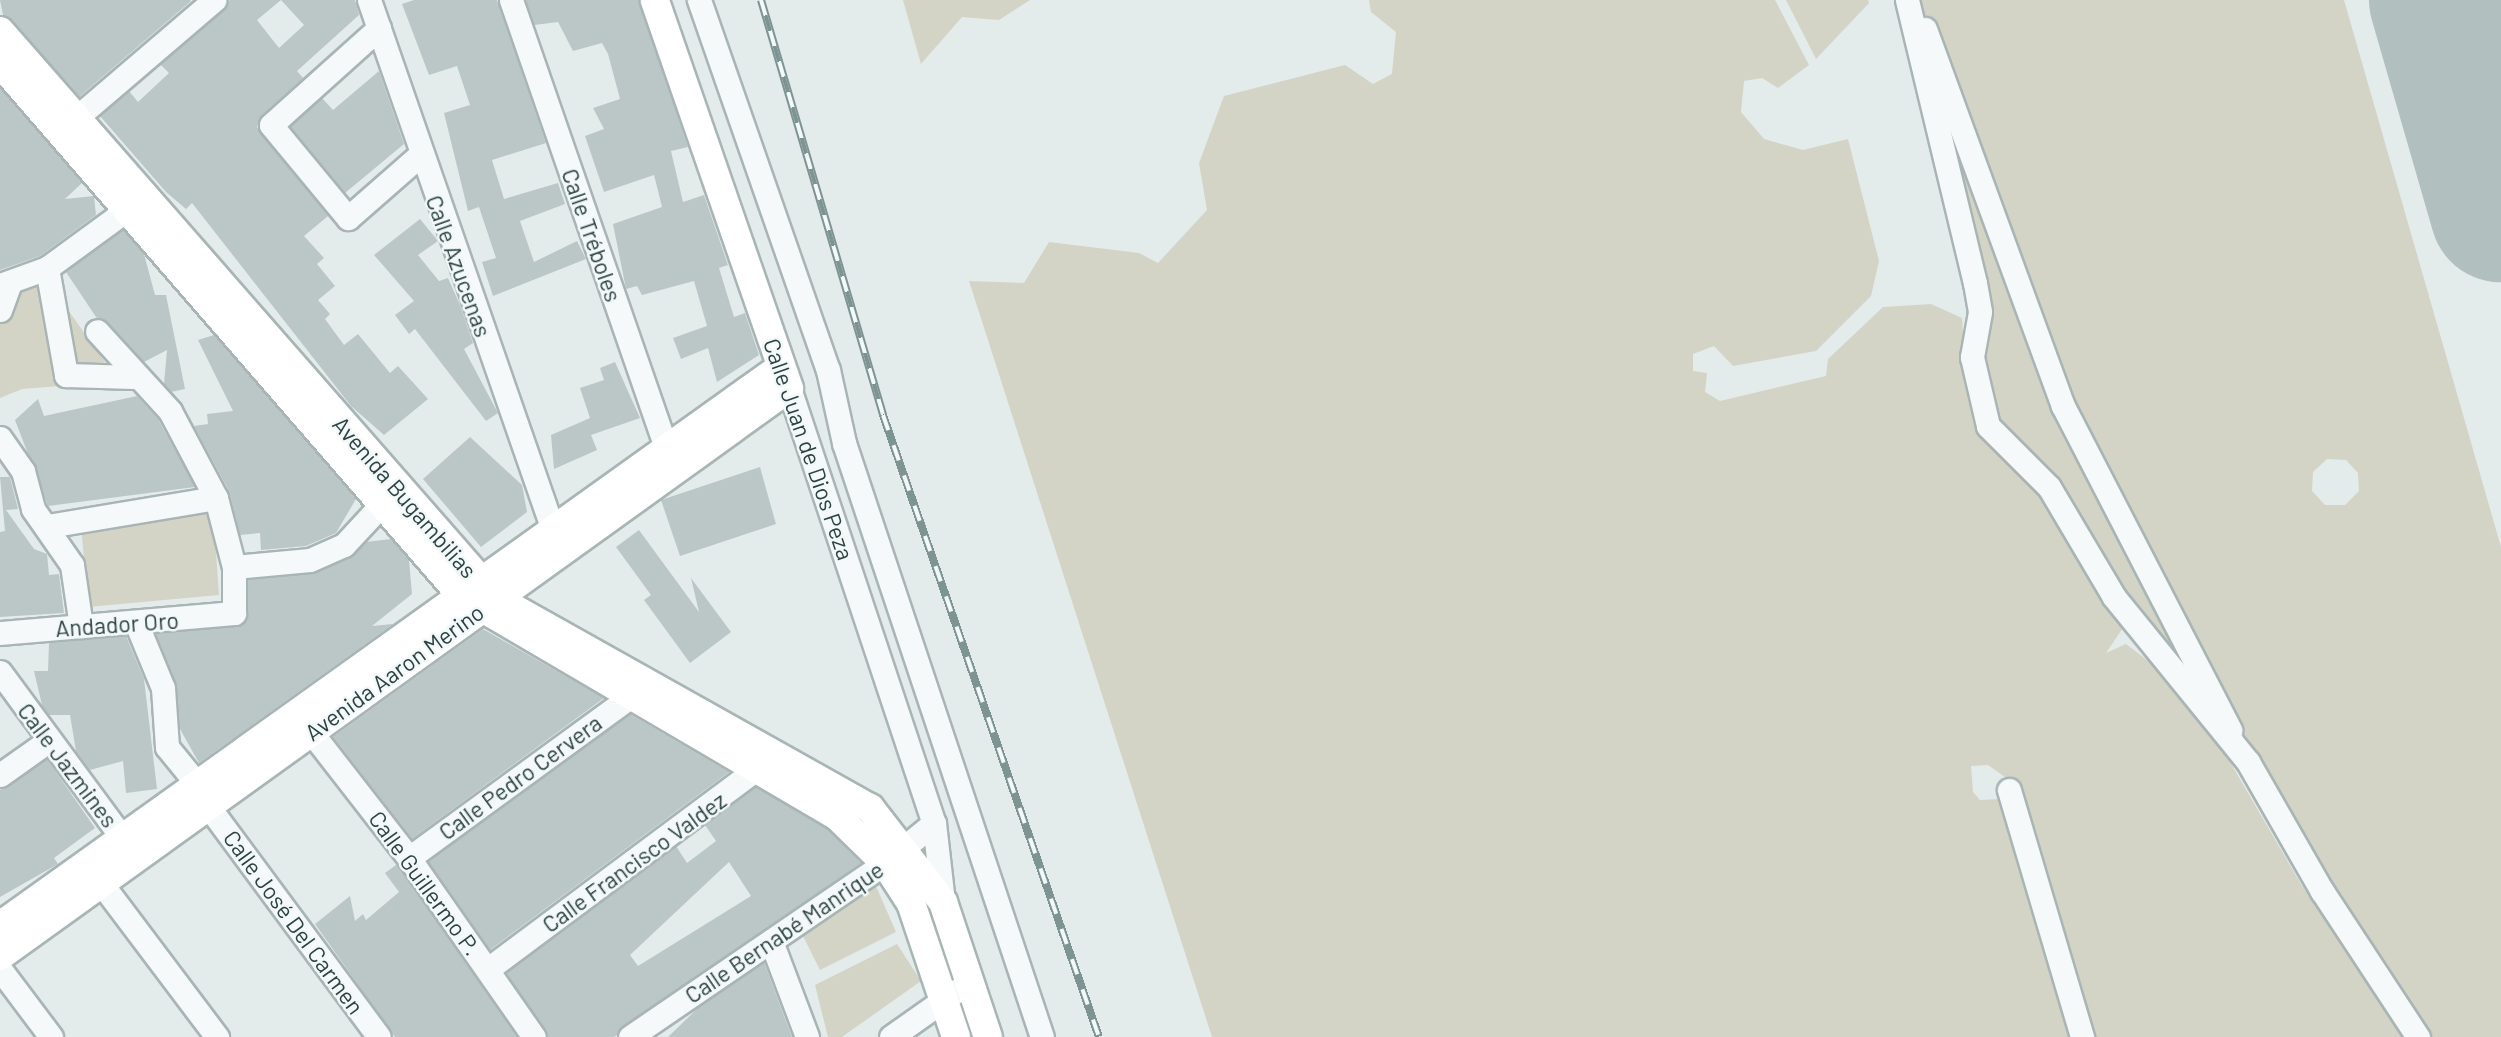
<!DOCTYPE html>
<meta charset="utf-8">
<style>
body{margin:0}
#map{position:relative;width:2501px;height:1037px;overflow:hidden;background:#e4ebeb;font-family:Barlow,sans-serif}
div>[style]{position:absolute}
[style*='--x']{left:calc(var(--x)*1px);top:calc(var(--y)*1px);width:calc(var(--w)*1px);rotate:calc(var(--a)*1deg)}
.green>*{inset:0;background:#d3d4c5}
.runway>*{height:142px;margin:-71px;padding:0 71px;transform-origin:71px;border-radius:71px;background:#b1c0bf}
.building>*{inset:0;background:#bbc7c7}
.roads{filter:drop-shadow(2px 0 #a9b5b5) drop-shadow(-2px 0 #a9b5b5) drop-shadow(0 2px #a9b5b5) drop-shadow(0 -2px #a9b5b5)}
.minor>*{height:23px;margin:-11.5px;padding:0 11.5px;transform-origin:11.5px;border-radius:11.5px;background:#f6f9f9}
.major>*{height:28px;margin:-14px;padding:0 14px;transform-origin:14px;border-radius:14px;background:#fff}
.rail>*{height:8px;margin-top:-4px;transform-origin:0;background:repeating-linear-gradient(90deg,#f3f8f8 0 16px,#7e9493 0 32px);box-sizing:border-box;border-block:2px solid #7e9493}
span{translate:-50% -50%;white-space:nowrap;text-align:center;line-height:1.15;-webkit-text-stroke:5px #f3f8f8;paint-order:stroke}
.street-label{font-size:23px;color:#2c4242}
</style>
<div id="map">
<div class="green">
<i style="clip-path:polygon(903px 0,1030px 0,999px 20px,962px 17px,921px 64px)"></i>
<i style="clip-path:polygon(1369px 0,1775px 0,1809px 65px,1778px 88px,1762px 78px,1744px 81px,1741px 112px,1764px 139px,1803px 150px,1848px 139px,1879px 261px,1871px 296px,1816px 351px,1733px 366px,1714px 346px,1693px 354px,1693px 371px,1707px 373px,1705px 392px,1720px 401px,1826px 376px,1828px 359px,1883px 307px,1931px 304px,1962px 318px,1967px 393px,1981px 430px,2045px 491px,2125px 625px,2106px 653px,2126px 644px,2164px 673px,2215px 736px,2302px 886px,2405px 1037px,2084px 1037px,2009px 780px,1988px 765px,1971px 766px,1973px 792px,1980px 800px,2000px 799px,2072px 1037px,1212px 1037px,969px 281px,1024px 283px,1049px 242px,1139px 253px,1158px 263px,1207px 210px,1199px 163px,1224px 96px,1345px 65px,1373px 84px,1392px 74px,1396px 32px,1371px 12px)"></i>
<i style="clip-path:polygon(1786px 0,1868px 0,1869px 3px,1816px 59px)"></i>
<i style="clip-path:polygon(evenodd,1917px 0,2344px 0,2501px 547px,2501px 1037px,2424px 1037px,2317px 878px,2068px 413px,1986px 170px,1917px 0,2327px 459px,2346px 460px,2358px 473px,2359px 491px,2345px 505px,2325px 505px,2312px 491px,2313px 472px,2327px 459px)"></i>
<i style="clip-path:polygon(1940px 80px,2023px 323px,2209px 707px,1994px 422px,1981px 357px,1988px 337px,1985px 311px)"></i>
<i style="clip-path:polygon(45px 277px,111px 371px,85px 384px,22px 389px,0 398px,0 317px,27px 278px)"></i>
<i style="clip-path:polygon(213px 509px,219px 595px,88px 607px,81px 524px)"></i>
<i style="clip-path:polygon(875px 884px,896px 932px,820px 970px,798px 926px)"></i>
<i style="clip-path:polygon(897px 944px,921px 981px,842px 1037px,828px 1037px,815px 985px)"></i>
</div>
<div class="runway">
<i style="--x:2440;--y:0;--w:220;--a:73.9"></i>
</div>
<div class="building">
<i style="clip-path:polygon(0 0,190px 0,191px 1px,79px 97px,3px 15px)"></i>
<i style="clip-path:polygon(evenodd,355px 0,359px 15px,297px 71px,303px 78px,262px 115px,257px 127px,328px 216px,304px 236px,324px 258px,317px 264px,335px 286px,318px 300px,330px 314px,325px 319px,344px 345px,358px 334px,390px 373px,398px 366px,428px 399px,384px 435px,351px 406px,192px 203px,186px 209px,166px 192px,100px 116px,129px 91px,138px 102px,169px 73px,160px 64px,230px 0,355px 0,281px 0,304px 25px,279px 48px,257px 20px,281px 0)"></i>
<i style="clip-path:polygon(414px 0,497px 0,546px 143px,492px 160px,504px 199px,558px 183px,565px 204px,520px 221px,534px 262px,577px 241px,586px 259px,493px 296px,482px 262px,496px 258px,479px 207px,468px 211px,444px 113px,470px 105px,457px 66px,429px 75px,402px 4px)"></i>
<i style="clip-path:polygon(526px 0,639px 0,688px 147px,671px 151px,683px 202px,704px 195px,728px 265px,719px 268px,734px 317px,745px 313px,759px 355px,717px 382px,708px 348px,681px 359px,673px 338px,707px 326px,694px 281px,642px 295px,637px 286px,626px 289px,613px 224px,662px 207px,654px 175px,604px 192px,585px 136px,604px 129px,593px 108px,620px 99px,608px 54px,602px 43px,573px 51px,558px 22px,534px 25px)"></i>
<i style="clip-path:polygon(379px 71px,404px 144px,345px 193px,290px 126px,322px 98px,333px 110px)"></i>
<i style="clip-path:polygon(0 88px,82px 183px,65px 199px,94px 196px,96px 215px,40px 256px,0 270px)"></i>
<i style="clip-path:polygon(420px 219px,438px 241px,418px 255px,439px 281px,448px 278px,460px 305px,473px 343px,464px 349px,498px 413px,486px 421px,415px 329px,409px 334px,395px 315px,414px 301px,374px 255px)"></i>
<i style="clip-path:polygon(123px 230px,144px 254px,155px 295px,166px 295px,185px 389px,171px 392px,164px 384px,167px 350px,144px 362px,96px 317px,66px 272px)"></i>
<i style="clip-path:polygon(214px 335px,356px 499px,336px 533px,306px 546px,261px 550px,260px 533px,240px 535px,229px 491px,194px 426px,208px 424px,207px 414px,233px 411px,198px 340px)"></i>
<i style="clip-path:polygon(615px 362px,640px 418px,591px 435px,597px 450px,554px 469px,551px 435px,590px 418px,580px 388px,604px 380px,600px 368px)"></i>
<i style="clip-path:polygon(137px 396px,158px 419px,195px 487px,48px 506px,15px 420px,38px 399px,44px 416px)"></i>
<i style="clip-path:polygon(470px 437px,522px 485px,527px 512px,481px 547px,423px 479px)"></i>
<i style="clip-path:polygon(760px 467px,776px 524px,680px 556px,661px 500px)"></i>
<i style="clip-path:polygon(0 477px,10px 477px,18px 509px,6px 510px,34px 549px,47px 554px,49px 575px,59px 574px,64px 613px,0 617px,0 532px,5px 531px)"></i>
<i style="clip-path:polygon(639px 530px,699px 612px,691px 578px,731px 632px,690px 663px,644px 600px,651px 595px,616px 547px)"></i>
<i style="clip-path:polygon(391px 539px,409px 560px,412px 594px,372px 626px,393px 624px,199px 763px,180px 729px,176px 683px,156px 634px,241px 625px,248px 614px,248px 580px,315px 573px,350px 558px,366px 542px)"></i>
<i style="clip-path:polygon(483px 629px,604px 698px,412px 839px,333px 737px)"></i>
<i style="clip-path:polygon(126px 636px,144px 679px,157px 789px,126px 793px,123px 761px,90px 770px,76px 751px,70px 715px,49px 715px,42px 705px,34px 671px,48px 671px,49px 643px)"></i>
<i style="clip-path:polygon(630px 714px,729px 772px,490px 950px,428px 861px)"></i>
<i style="clip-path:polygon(47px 759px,95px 828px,54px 858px,58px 864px,0 897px,0 790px)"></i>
<i style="clip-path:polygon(evenodd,756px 787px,826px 828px,861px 863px,614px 1037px,548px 1037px,506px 973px,676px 846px,687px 863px,716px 841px,705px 825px,756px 787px,729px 862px,751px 896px,638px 966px,630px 955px,729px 862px)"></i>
<i style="clip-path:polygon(396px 865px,398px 866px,517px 1037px,395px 1037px,315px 924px,350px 896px,355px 921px,363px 914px,366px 920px,399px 892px,385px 873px)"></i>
<i style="clip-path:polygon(764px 962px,792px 1037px,668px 1037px,700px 1006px)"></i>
</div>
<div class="roads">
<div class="minor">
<i style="--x:369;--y:0;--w:561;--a:70.85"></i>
<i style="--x:511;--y:0;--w:490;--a:70.9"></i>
<i style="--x:699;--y:0;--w:392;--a:70.8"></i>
<i style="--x:828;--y:370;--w:75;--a:77.6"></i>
<i style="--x:844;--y:443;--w:626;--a:71.57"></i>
<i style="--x:1907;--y:0;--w:291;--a:76.5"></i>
<i style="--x:1975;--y:283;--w:29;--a:80"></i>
<i style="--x:1980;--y:312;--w:46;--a:100.1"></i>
<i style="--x:1972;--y:357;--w:71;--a:76.9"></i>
<i style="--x:1988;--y:426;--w:86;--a:45"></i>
<i style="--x:2049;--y:487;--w:128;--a:59.4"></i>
<i style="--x:2114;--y:597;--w:213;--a:50.9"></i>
<i style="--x:2248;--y:762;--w:149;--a:60.2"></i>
<i style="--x:2322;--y:891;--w:175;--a:56.7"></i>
<i style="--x:379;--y:28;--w:145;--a:138.1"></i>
<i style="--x:271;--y:125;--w:121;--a:50.4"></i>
<i style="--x:348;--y:218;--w:96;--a:-41.2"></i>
<i style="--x:1925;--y:29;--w:401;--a:69.9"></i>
<i style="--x:2063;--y:406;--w:365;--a:62.7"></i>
<i style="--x:76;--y:118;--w:182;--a:-40.5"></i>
<i style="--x:47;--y:268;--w:109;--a:79.9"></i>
<i style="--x:66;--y:375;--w:68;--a:1.7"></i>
<i style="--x:0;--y:285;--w:50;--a:-19.9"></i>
<i style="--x:47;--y:268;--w:114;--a:-36.1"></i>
<i style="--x:0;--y:310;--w:29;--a:-70"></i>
<i style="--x:789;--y:388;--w:459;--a:71.6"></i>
<i style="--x:934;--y:823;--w:80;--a:83.5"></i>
<i style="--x:0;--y:438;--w:40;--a:55.1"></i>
<i style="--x:23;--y:471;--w:39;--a:75"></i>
<i style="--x:33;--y:509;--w:68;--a:55.1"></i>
<i style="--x:72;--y:565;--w:62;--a:81.6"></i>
<i style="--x:48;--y:526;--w:170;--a:-9.5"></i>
<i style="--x:234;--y:567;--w:76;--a:-5.3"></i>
<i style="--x:310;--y:560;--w:37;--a:-24"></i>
<i style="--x:344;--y:545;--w:56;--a:-47.2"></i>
<i style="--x:137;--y:625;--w:68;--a:67.6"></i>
<i style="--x:163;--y:688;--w:59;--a:86.1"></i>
<i style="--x:167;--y:747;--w:49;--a:50.8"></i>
<i style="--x:0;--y:633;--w:235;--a:-4.9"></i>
<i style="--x:234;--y:613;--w:46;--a:-90"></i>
<i style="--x:234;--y:567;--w:71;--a:-104.6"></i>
<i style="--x:216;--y:498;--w:98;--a:-117.9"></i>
<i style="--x:170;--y:411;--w:108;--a:-132.4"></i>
<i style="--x:0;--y:672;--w:221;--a:53.6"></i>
<i style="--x:311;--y:732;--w:160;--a:52.1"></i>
<i style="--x:409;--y:858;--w:218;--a:55.1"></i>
<i style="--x:0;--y:775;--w:59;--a:-35.3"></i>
<i style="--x:2009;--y:790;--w:258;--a:73.5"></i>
<i style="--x:208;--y:806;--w:287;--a:53.5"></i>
<i style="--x:409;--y:858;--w:275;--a:-36.1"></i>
<i style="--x:101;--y:883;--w:193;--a:53"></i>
<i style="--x:771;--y:941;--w:103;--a:69.4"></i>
<i style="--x:0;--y:969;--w:85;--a:53.1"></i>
<i style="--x:488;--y:969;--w:352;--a:-36.7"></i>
<i style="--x:630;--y:1037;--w:309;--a:-34.3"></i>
<i style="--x:885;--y:863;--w:63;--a:-39.2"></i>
<i style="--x:891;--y:1037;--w:80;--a:-35.3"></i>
</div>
<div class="major">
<i style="--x:0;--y:31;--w:755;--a:48.81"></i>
<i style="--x:497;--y:599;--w:428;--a:29.3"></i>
<i style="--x:870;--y:808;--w:119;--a:52.2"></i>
<i style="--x:943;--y:902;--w:142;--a:71.6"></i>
<i style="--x:0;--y:63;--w:705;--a:49.08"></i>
<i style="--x:462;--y:596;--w:433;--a:30.4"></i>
<i style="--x:836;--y:815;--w:69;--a:44.4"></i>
<i style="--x:885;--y:863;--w:48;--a:57"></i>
<i style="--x:911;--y:903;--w:141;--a:71.4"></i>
<i style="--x:0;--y:926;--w:960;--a:-35.59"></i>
<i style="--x:0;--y:956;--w:972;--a:-35.75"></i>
<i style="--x:789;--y:388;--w:410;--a:-109.1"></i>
</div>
</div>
<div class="rail">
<i style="--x:761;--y:0;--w:433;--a:73.6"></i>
<i style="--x:883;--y:415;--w:658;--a:70.85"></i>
</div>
<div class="street-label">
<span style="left:592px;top:235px;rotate:71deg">Calle Tréboles</span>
<span style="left:459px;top:266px;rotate:70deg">Calle Azucenas</span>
<span style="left:809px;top:449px;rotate:71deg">Calle Juan de Dios Peza</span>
<span style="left:405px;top:497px;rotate:49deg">Avenida Bugambilias</span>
<span style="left:117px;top:624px;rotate:-4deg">Andador Oro</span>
<span style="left:394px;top:672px;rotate:-36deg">Avenida Aaron Merino</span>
<span style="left:68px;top:765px;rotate:53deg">Calle Jazmines</span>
<span style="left:520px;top:777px;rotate:-36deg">Calle Pedro Cervera</span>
<span style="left:634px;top:862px;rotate:-36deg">Calle Francisco Valdez</span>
<span style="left:425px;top:883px;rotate:54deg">Calle Guillermo P.</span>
<span style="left:294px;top:922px;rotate:54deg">Calle José Del Carmen</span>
<span style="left:784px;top:932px;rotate:-34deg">Calle Bernabé Manrique</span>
</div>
</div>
